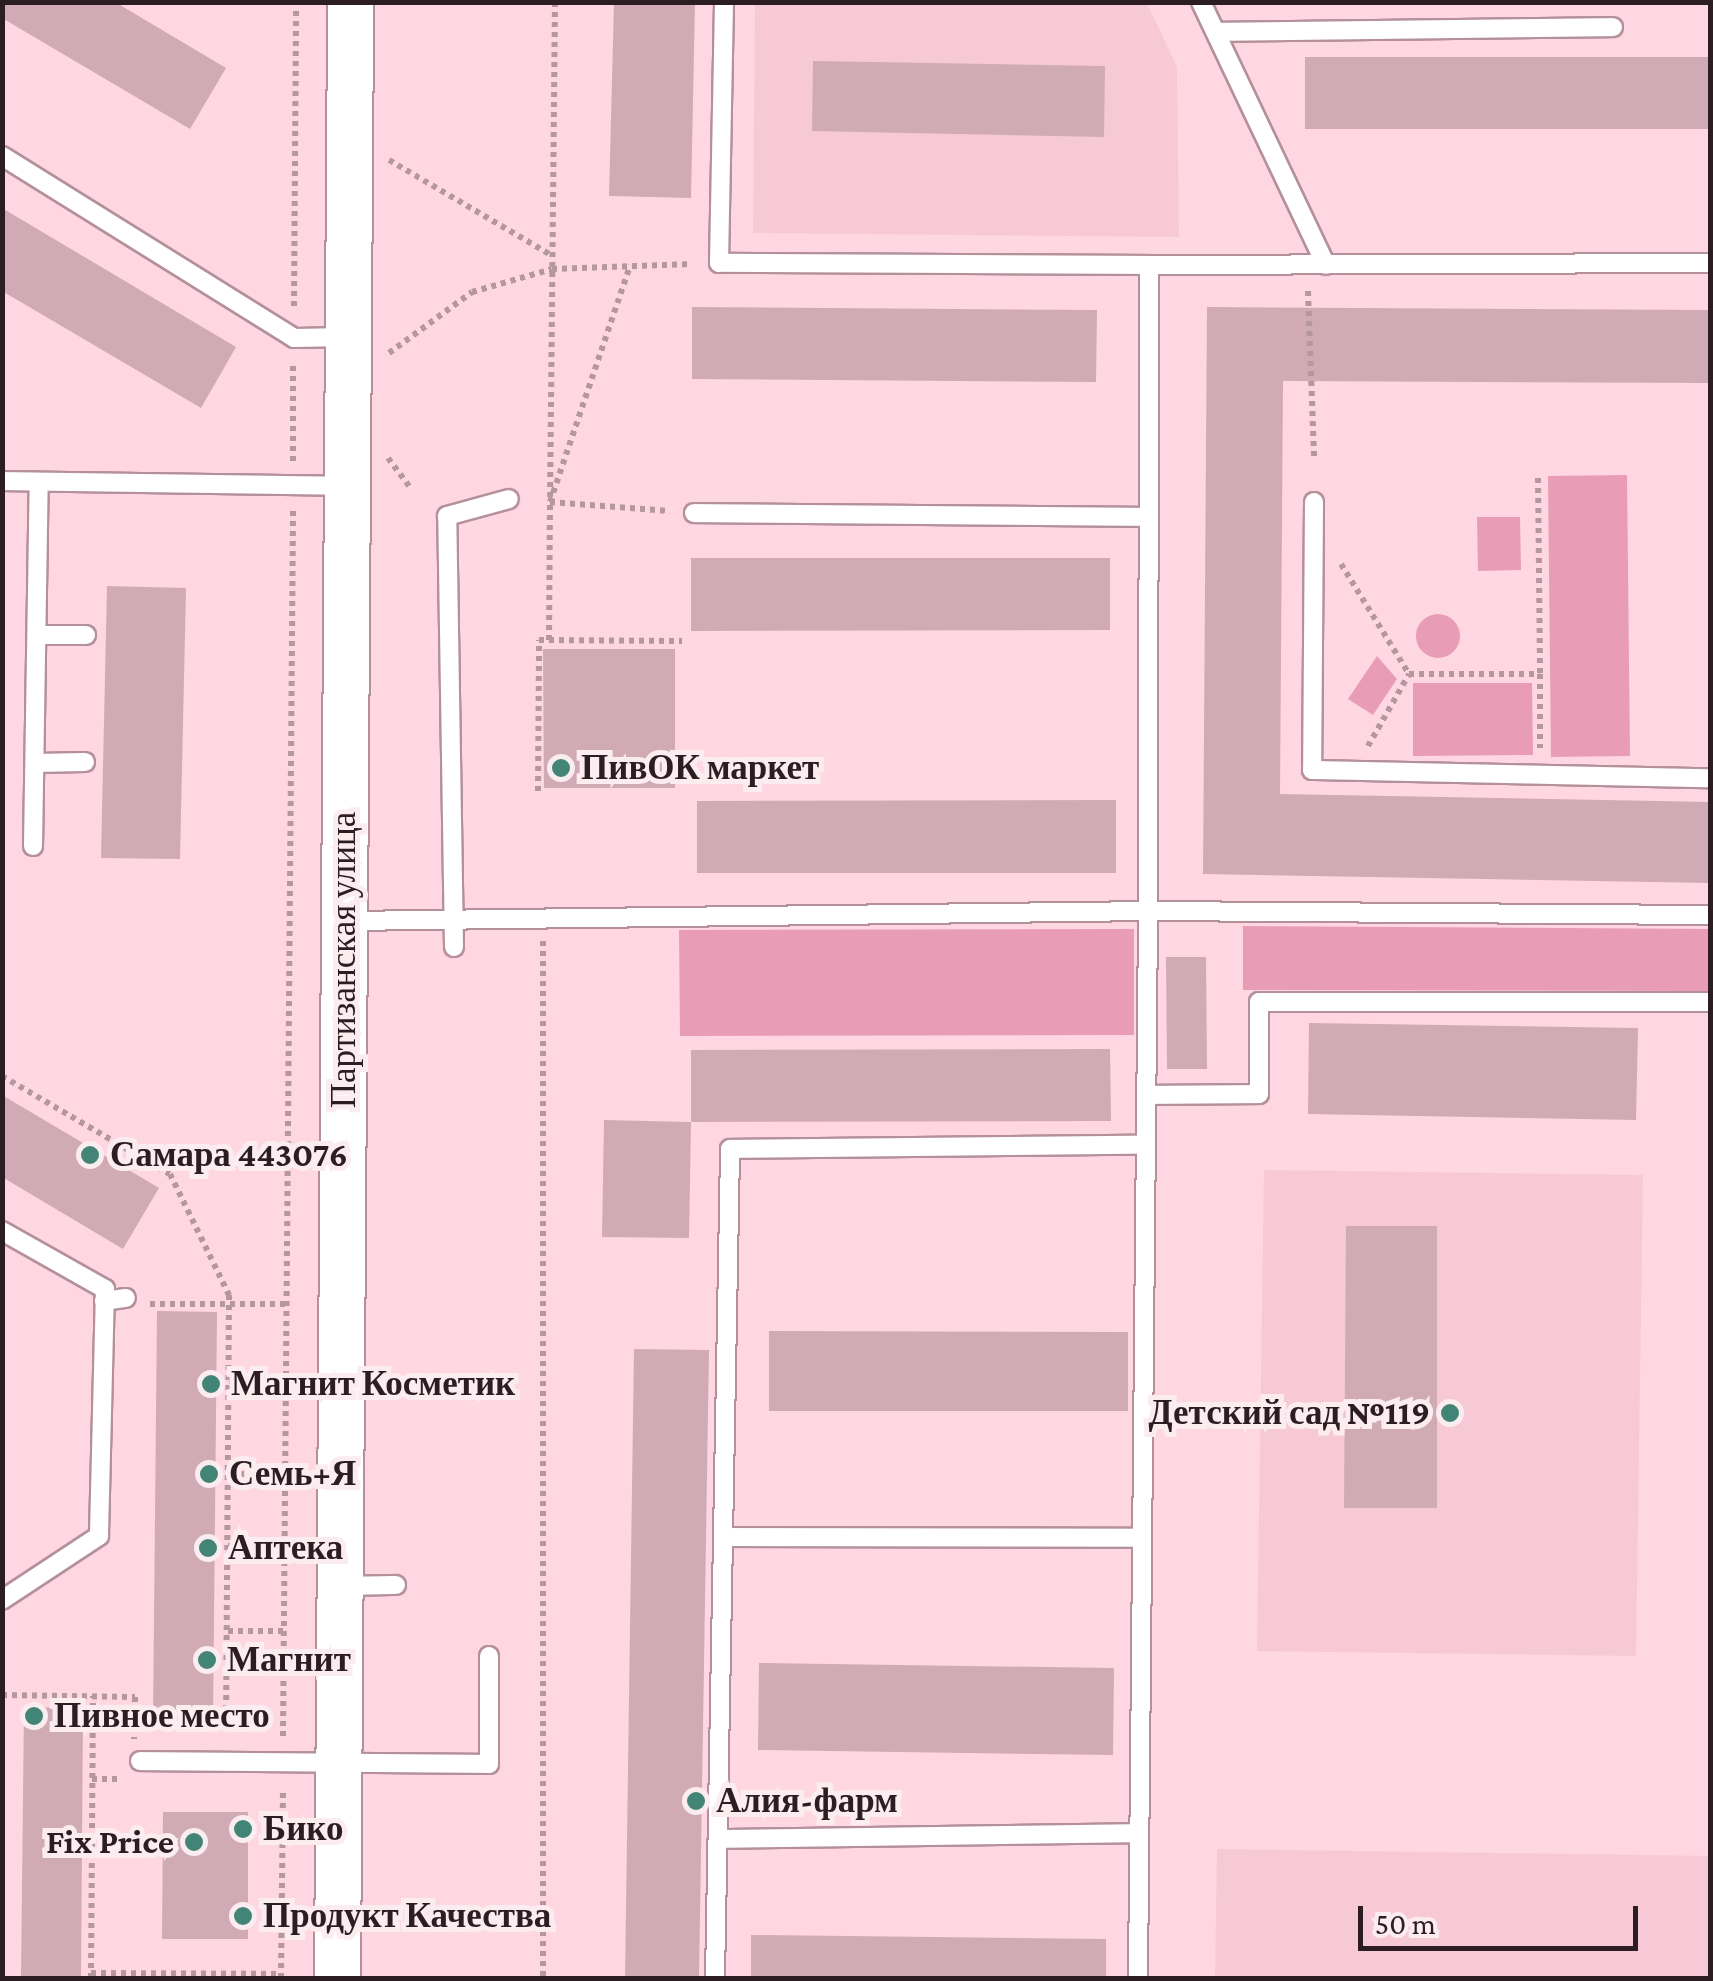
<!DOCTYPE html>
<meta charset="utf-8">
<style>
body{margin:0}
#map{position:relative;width:1713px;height:1981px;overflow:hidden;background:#fed7e3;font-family:"Crimson Pro",serif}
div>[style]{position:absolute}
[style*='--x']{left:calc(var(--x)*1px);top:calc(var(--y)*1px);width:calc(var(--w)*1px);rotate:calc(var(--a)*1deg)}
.built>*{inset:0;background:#f7c9d7}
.green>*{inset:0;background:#e89cb5}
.round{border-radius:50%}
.building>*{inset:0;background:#d0abb6}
.path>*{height:6px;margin-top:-3px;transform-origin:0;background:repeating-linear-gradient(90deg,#b597a0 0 5px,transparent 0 10px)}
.roads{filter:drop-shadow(2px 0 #b4909b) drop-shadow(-2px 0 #b4909b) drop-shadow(0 2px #b4909b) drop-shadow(0 -2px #b4909b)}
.service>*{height:18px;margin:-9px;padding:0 9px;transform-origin:9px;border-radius:9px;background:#fff}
.tertiary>*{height:45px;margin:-22.5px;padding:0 22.5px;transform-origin:22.5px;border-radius:22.5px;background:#fff}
.dots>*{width:28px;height:28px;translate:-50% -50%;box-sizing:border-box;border:5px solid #fbecf0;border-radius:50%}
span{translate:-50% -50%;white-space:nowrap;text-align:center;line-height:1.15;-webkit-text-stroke:10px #fbecf0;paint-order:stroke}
.poi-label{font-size:35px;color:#2b1d22;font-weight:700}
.left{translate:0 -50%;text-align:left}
.right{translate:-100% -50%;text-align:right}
.street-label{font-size:35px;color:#2b1d22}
.frame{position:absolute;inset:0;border:5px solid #2b1d22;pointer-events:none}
.scale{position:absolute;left:1358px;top:1906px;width:280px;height:45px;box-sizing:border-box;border:5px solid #2b1d22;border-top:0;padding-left:12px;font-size:30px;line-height:35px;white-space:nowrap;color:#2b1d22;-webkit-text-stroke:8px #fbecf0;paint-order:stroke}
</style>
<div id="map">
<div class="built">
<i style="clip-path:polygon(755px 3px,1147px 3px,1177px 67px,1179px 237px,753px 233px)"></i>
<i style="clip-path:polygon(1264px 1170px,1643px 1175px,1636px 1656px,1257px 1651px)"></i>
<i style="clip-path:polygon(1217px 1849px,1710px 1856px,1710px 1978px,1215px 1978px)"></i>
</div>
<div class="green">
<i style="clip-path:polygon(1627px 475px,1630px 756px,1551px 757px,1548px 476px)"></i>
<i style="clip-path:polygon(1477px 517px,1520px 517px,1521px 570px,1478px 571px)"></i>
<i class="round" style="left:1416px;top:614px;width:44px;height:44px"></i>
<i style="clip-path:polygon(1377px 656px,1397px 679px,1373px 715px,1348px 699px)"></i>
<i style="clip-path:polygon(1413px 683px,1532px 683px,1533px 755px,1413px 756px)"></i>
<i style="clip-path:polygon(1243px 926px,1710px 929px,1710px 991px,1243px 990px)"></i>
<i style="clip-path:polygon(1134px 929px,1134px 1035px,680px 1036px,679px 930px)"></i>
</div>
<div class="building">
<i style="clip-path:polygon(2px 2px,115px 2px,226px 68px,190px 129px,2px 18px)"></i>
<i style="clip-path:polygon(614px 2px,695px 2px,691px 198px,609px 196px)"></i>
<i style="clip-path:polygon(1305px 57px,1710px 57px,1710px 129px,1305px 129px)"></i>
<i style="clip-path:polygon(813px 61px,1105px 66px,1104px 137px,812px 131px)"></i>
<i style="clip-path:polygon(2px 208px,236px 347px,201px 408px,2px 291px)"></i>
<i style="clip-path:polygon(692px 307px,1097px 310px,1096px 382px,692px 379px)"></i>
<i style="clip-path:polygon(1207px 307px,1710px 310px,1710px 383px,1283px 381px,1280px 794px,1710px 802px,1709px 883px,1203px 874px)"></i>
<i style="clip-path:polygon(691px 558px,1110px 558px,1110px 630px,691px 631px)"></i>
<i style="clip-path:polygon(107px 586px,186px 588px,180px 859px,101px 858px)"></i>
<i style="clip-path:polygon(543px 649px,675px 649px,675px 788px,544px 788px)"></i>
<i style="clip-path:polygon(1116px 800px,1116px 873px,697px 873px,697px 801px)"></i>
<i style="clip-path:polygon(1166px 957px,1206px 957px,1207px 1069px,1167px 1069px)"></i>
<i style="clip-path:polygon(1309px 1023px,1638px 1028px,1636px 1120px,1308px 1114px)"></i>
<i style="clip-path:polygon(1110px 1049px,1111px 1121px,691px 1122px,691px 1050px)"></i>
<i style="clip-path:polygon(2px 1095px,159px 1188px,123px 1249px,2px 1177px)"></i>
<i style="clip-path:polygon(604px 1120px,691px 1122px,689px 1238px,602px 1237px)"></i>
<i style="clip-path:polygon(1346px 1226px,1437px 1226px,1437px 1508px,1344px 1508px)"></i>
<i style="clip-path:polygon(157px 1311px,217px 1312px,213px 1721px,153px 1721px)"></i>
<i style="clip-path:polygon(769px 1331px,1128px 1332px,1128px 1411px,769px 1411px)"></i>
<i style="clip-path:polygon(634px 1349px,709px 1350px,699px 1978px,625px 1978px)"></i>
<i style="clip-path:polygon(759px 1663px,1114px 1668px,1113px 1755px,758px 1750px)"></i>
<i style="clip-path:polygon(24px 1707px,83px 1708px,81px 1978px,21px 1978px)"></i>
<i style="clip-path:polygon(163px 1812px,248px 1812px,248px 1939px,162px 1939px)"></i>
<i style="clip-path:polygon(751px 1935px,1106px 1939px,1106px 1978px,751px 1978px)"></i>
</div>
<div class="path">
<i style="--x:555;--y:2;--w:500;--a:90.57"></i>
<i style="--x:550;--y:502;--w:120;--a:4.3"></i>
<i style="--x:389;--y:160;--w:188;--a:30.4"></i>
<i style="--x:1308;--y:291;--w:166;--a:87.9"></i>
<i style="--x:294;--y:306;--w:299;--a:-89.6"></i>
<i style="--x:389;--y:353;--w:103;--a:-36.3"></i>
<i style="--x:472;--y:292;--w:83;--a:-16"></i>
<i style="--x:552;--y:269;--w:140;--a:-2"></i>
<i style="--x:388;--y:458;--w:35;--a:53"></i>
<i style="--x:293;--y:461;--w:98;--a:-90"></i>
<i style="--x:1538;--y:478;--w:196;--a:89.4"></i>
<i style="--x:1341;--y:564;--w:129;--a:58.3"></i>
<i style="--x:549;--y:640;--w:138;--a:-89.6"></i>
<i style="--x:550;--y:502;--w:250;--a:-71.3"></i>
<i style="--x:1409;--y:674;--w:131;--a:0"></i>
<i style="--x:1540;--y:674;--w:74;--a:90"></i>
<i style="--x:1368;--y:746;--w:83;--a:-60.3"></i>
<i style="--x:538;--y:791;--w:151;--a:-89.6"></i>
<i style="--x:539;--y:640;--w:143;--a:0.4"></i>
<i style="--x:543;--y:941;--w:1037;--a:90"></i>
<i style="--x:2;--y:1076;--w:194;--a:30.3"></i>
<i style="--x:170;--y:1174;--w:135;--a:64"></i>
<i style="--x:229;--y:1295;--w:440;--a:90.4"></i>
<i style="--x:150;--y:1304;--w:137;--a:0"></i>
<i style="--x:229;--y:1381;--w:57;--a:-1"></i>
<i style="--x:229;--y:1474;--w:56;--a:0"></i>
<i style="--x:228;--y:1546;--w:56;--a:0"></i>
<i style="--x:228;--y:1631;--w:56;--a:0"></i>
<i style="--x:2;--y:1695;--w:133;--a:0.9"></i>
<i style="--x:135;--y:1697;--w:42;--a:91.4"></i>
<i style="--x:283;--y:1736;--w:1228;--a:-89.53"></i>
<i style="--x:92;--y:1779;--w:30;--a:0"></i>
<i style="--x:91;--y:1973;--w:190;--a:0.3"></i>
<i style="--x:91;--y:1978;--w:282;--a:-89.6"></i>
<i style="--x:281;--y:1978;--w:190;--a:-89.4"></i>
</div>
<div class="roads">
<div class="service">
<i style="--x:1201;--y:2;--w:291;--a:64.6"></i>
<i style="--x:1216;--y:32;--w:397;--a:-0.7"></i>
<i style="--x:2;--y:156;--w:344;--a:31.9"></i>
<i style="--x:294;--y:338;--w:53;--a:-1.1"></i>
<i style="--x:1149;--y:265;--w:561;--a:-0.2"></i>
<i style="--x:2;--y:481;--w:345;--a:0.8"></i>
<i style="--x:1314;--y:502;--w:268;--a:90.4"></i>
<i style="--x:1312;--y:770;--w:398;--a:1.2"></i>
<i style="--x:694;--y:513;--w:454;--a:0.5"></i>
<i style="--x:39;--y:635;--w:47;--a:0"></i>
<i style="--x:35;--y:763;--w:50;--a:-1.1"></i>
<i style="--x:33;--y:846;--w:364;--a:-89.1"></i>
<i style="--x:345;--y:921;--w:803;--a:-0.71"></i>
<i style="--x:1148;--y:911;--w:646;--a:-89.91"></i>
<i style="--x:1149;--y:265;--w:430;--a:-179.7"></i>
<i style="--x:719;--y:263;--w:261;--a:-88.9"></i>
<i style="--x:454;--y:947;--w:431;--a:-90.9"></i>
<i style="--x:447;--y:516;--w:64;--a:-15.3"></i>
<i style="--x:1146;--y:1095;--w:113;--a:-0.5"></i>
<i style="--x:1259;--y:1094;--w:92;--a:-90"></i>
<i style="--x:1259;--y:1002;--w:451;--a:0"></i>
<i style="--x:2;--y:1231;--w:118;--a:29.4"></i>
<i style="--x:105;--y:1289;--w:247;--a:91.4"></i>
<i style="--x:99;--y:1536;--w:116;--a:146.6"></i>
<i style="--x:104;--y:1301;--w:22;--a:-8"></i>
<i style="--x:723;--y:1537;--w:419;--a:0.1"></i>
<i style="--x:340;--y:1586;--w:56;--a:-1"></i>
<i style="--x:140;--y:1761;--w:349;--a:0.5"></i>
<i style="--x:489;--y:1764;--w:108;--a:-90"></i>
<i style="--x:718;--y:1839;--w:421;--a:-0.8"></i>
<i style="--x:715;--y:1978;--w:829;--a:-88.96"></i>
<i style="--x:730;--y:1149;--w:415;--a:-0.6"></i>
<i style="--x:1138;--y:1978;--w:1067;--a:-89.46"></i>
<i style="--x:1148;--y:911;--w:562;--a:0.41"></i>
</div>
<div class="tertiary">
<i style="--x:337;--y:1978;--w:1976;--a:-89.62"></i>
</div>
</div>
<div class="dots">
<i style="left:561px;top:768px;background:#428577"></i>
<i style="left:90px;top:1155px;background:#428577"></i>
<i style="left:211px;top:1384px;background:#428577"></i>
<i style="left:1450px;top:1413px;background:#428577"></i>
<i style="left:209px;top:1474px;background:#428577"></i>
<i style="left:208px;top:1548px;background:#428577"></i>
<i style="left:207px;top:1660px;background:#428577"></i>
<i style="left:34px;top:1716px;background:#428577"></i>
<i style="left:696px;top:1801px;background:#428577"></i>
<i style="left:243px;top:1829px;background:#428577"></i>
<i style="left:194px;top:1842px;background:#428577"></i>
<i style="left:243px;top:1916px;background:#428577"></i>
</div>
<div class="poi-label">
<span class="left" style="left:581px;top:768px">ПивОК маркет</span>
<span class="left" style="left:110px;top:1155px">Самара 443076</span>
<span class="left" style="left:231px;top:1384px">Магнит Косметик</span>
<span class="right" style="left:1430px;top:1413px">Детский сад №119</span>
<span class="left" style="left:229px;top:1474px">Семь+Я</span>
<span class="left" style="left:228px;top:1548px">Аптека</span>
<span class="left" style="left:227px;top:1660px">Магнит</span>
<span class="left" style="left:54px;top:1716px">Пивное место</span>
<span class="left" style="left:716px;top:1801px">Алия-фарм</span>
<span class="left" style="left:263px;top:1829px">Бико</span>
<span class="right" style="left:174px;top:1842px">Fix Price</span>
<span class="left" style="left:263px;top:1916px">Продукт Качества</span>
</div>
<div class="street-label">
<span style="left:344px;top:960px;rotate:-90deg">Партизанская улица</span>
</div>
<div class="frame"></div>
<div class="scale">50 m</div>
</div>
